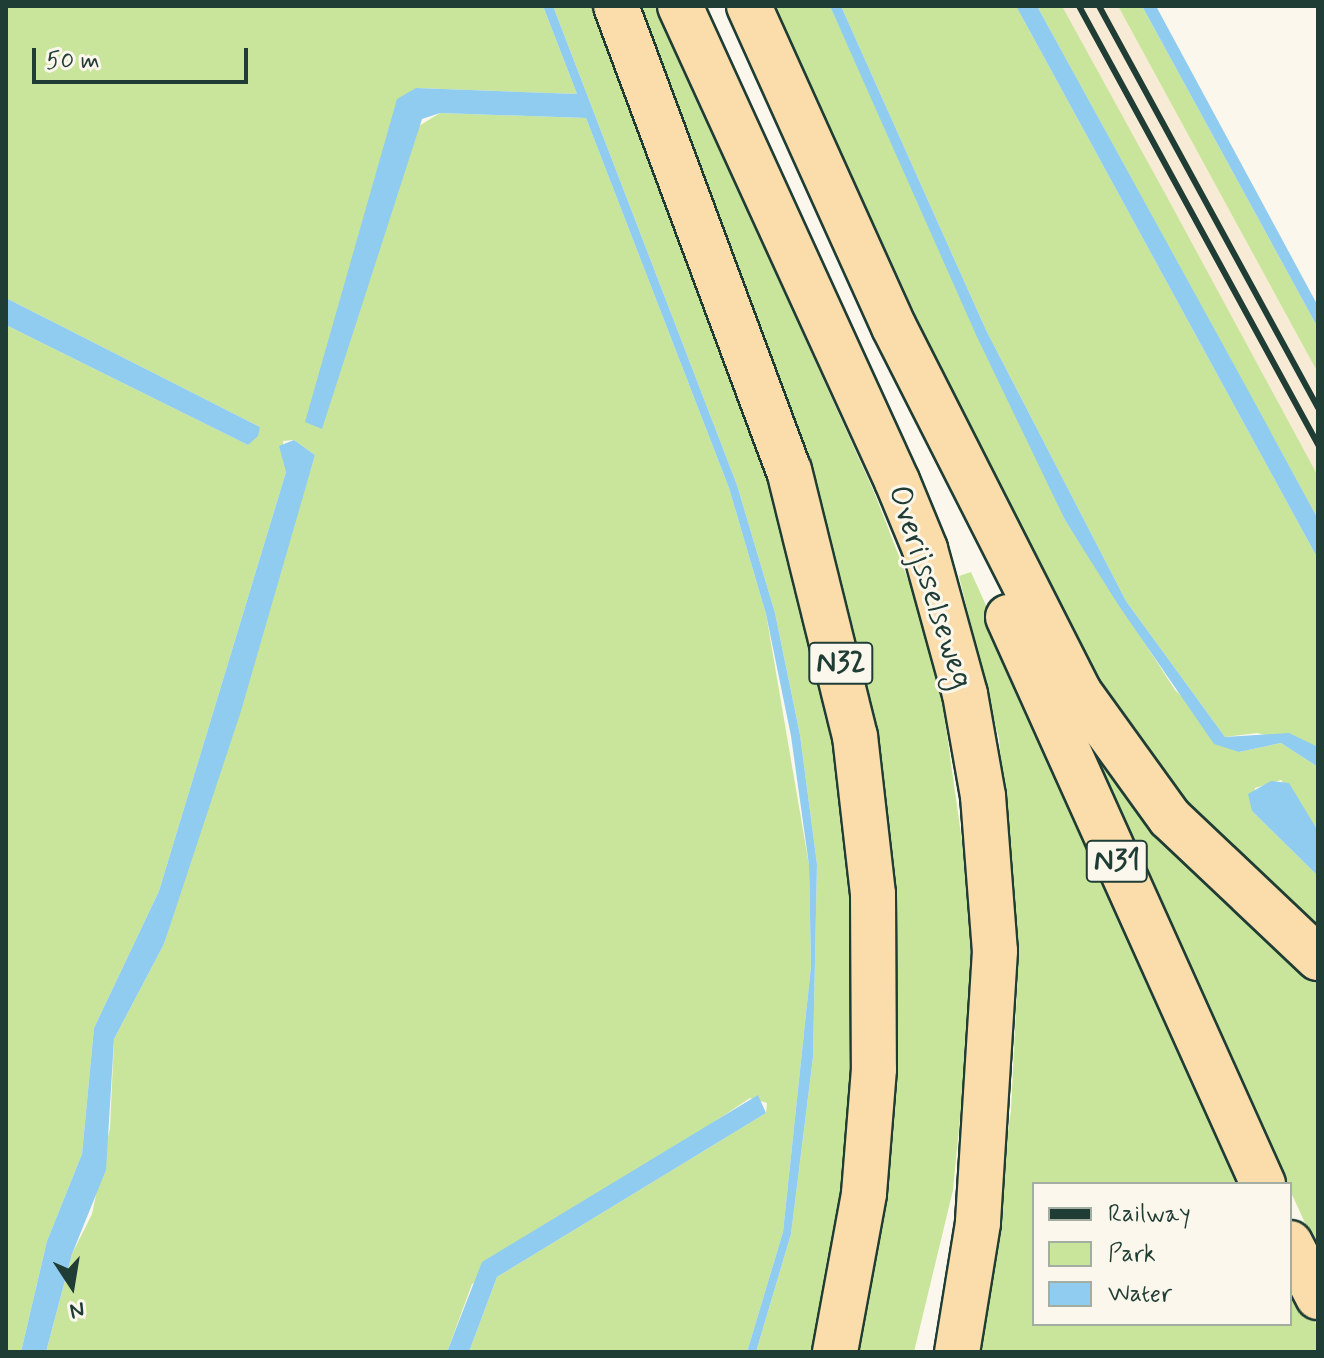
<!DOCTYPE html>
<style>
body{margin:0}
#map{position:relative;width:1324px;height:1358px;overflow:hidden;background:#fbf7ec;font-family:Mynerve,sans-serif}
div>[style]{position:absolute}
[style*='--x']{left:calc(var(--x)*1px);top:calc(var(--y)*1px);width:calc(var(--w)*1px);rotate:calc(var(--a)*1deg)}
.built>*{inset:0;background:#f8ebd6}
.green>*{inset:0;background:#c9e59c}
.water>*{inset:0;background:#8fccf0}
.roads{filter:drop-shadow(2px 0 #1f3d34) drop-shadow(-2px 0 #1f3d34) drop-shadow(0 2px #1f3d34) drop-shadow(0 -2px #1f3d34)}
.trunk>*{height:44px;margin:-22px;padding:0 22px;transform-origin:22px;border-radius:22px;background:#faddab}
.rail>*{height:6px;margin:-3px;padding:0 3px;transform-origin:3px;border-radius:3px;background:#1f3d34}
span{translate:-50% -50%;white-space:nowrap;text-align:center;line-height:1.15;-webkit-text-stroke:6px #fbf7ec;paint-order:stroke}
.shield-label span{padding:2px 6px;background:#fbf7ec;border:2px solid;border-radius:6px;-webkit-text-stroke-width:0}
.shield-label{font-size:30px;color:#1f3d34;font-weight:700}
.street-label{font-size:32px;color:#1f3d34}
.frame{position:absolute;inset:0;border:8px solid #1f3d34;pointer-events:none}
.legend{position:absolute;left:1032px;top:1182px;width:260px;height:144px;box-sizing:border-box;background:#fbf7ec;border:2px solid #a3ada2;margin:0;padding:10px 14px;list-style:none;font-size:24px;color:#1f3d34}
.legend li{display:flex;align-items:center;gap:16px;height:40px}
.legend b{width:40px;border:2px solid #a3ada2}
.north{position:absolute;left:32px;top:1246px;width:80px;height:80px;-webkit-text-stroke:6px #fbf7ec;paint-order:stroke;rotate:168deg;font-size:22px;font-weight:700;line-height:32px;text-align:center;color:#1f3d34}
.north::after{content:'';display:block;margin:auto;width:28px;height:36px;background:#1f3d34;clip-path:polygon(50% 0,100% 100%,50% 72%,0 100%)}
.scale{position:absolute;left:32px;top:48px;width:216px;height:36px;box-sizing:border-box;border:4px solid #1f3d34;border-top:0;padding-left:10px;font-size:24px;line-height:28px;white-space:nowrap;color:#1f3d34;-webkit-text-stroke:6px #fbf7ec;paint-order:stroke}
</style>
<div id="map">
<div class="built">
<i style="clip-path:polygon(1062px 6px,1118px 6px,1318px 373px,1318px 476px)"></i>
</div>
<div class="green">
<i style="clip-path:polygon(6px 6px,543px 6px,577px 94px,416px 88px,414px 129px,440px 113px,586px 118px,729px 488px,766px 614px,809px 865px,811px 966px,783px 1232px,747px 1352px,469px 1352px,497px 1277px,766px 1113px,767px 1103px,750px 1098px,472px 1284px,447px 1352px,46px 1352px,72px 1254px,92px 1214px,110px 1128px,114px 1039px,164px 944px,315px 455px,294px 440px,283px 441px,286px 472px,159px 891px,94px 1028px,82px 1154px,47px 1241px,21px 1352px,6px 1352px,6px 325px,248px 445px,260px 427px,6px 298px)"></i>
<i style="clip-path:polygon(553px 6px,601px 6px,796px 552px,850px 823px,855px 1115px,818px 1352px,756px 1352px,791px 1234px,813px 1057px,817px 864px,800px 735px,775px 613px,737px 485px)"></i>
<i style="clip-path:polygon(630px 6px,655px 6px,874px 492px,916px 600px,942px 699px,970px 899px,971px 1004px,953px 1190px,914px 1352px,848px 1352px,880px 820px)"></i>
<i style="clip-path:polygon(775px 6px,830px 6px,1065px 520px,1175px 690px,1239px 752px,1281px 743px,1318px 767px,1318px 831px,1281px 780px,1255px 788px,1252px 811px,1318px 876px,1318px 936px,1217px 844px,1120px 723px,1009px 520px)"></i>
<i style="clip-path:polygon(841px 6px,1016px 6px,1318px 559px,1318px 747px,1257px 733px,1225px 737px,1126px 601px,986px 330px)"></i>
<i style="clip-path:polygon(1037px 6px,1062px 6px,1167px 197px,1318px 476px,1318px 519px)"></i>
<i style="clip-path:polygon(1118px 6px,1142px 6px,1318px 328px,1318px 373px)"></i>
<i style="clip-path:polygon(971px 572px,1246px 1184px,1034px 1184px,1034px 1324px,1290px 1324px,1290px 1277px,1318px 1328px,1318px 1352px,977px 1352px,1011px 1110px,1019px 950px,999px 739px,959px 576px)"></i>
<i style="clip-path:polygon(1057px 686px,1192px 868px,1318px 980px,1318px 1251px)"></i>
</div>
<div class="water">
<i style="clip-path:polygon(543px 6px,553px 6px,737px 485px,775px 613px,800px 735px,817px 864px,813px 1057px,791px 1234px,756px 1352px,747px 1352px,783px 1232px,811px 966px,809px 865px,791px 736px,766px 614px,729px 488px,586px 118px,440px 113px,422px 119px,322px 429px,305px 422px,397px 99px,416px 88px,577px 94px)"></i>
<i style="clip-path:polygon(830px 6px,841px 6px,986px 330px,1126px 601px,1225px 737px,1289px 733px,1318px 747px,1318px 767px,1281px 743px,1239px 752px,1214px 744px,1119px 606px,1065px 520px,977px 337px)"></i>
<i style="clip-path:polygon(1016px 6px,1037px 6px,1249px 392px,1318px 519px,1318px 559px)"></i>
<i style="clip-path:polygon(1142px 6px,1156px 6px,1318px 306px,1318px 328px)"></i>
<i style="clip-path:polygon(6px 298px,260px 427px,258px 436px,248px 445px,6px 325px)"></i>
<i style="clip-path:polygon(294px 440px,315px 455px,241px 711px,164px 944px,114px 1039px,106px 1170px,72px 1254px,46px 1352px,21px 1352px,47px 1241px,82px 1154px,94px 1028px,159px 891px,286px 472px,279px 446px)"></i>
<i style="clip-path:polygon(1271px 781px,1289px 783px,1318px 831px,1318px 876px,1252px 811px,1248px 794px)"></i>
<i style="clip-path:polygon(758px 1095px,766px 1113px,497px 1277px,469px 1352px,447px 1352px,482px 1262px)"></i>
</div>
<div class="roads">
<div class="trunk">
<i style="--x:616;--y:6;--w:495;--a:69.6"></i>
<i style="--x:789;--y:470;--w:274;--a:76.1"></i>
<i style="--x:855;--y:736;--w:159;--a:83.5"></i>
<i style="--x:873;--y:894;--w:175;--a:89.7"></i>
<i style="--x:874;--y:1069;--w:125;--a:94.6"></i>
<i style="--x:864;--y:1194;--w:161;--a:100.4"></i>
<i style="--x:680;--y:6;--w:522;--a:65.45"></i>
<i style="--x:897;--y:481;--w:74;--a:67.6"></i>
<i style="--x:925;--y:549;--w:150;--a:74.6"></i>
<i style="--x:965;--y:694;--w:104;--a:80"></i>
<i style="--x:983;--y:796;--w:155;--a:85.6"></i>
<i style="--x:995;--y:951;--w:273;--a:93.6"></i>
<i style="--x:978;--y:1223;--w:131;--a:99.2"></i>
<i style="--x:749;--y:6;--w:352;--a:65.7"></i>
<i style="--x:894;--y:327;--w:409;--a:63.1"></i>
<i style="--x:1079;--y:692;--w:155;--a:54.2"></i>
<i style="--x:1170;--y:818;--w:204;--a:43.4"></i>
<i style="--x:1008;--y:617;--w:622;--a:65.78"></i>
<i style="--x:1290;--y:1243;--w:61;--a:62.6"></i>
</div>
</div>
<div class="rail">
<i style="--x:1079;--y:6;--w:500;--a:61.4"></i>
<i style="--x:1099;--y:6;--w:458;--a:61.4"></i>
</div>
<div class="shield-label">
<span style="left:841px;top:663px">N32</span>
<span style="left:1117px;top:861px">N31</span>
</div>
<div class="street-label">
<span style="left:930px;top:587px;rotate:72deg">Overijsselseweg</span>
</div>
<div class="frame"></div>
<ul class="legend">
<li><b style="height:10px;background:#1f3d34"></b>Railway</li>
<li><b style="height:22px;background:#c9e59c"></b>Park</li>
<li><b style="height:22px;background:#8fccf0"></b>Water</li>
</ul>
<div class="north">N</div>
<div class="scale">50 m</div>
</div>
